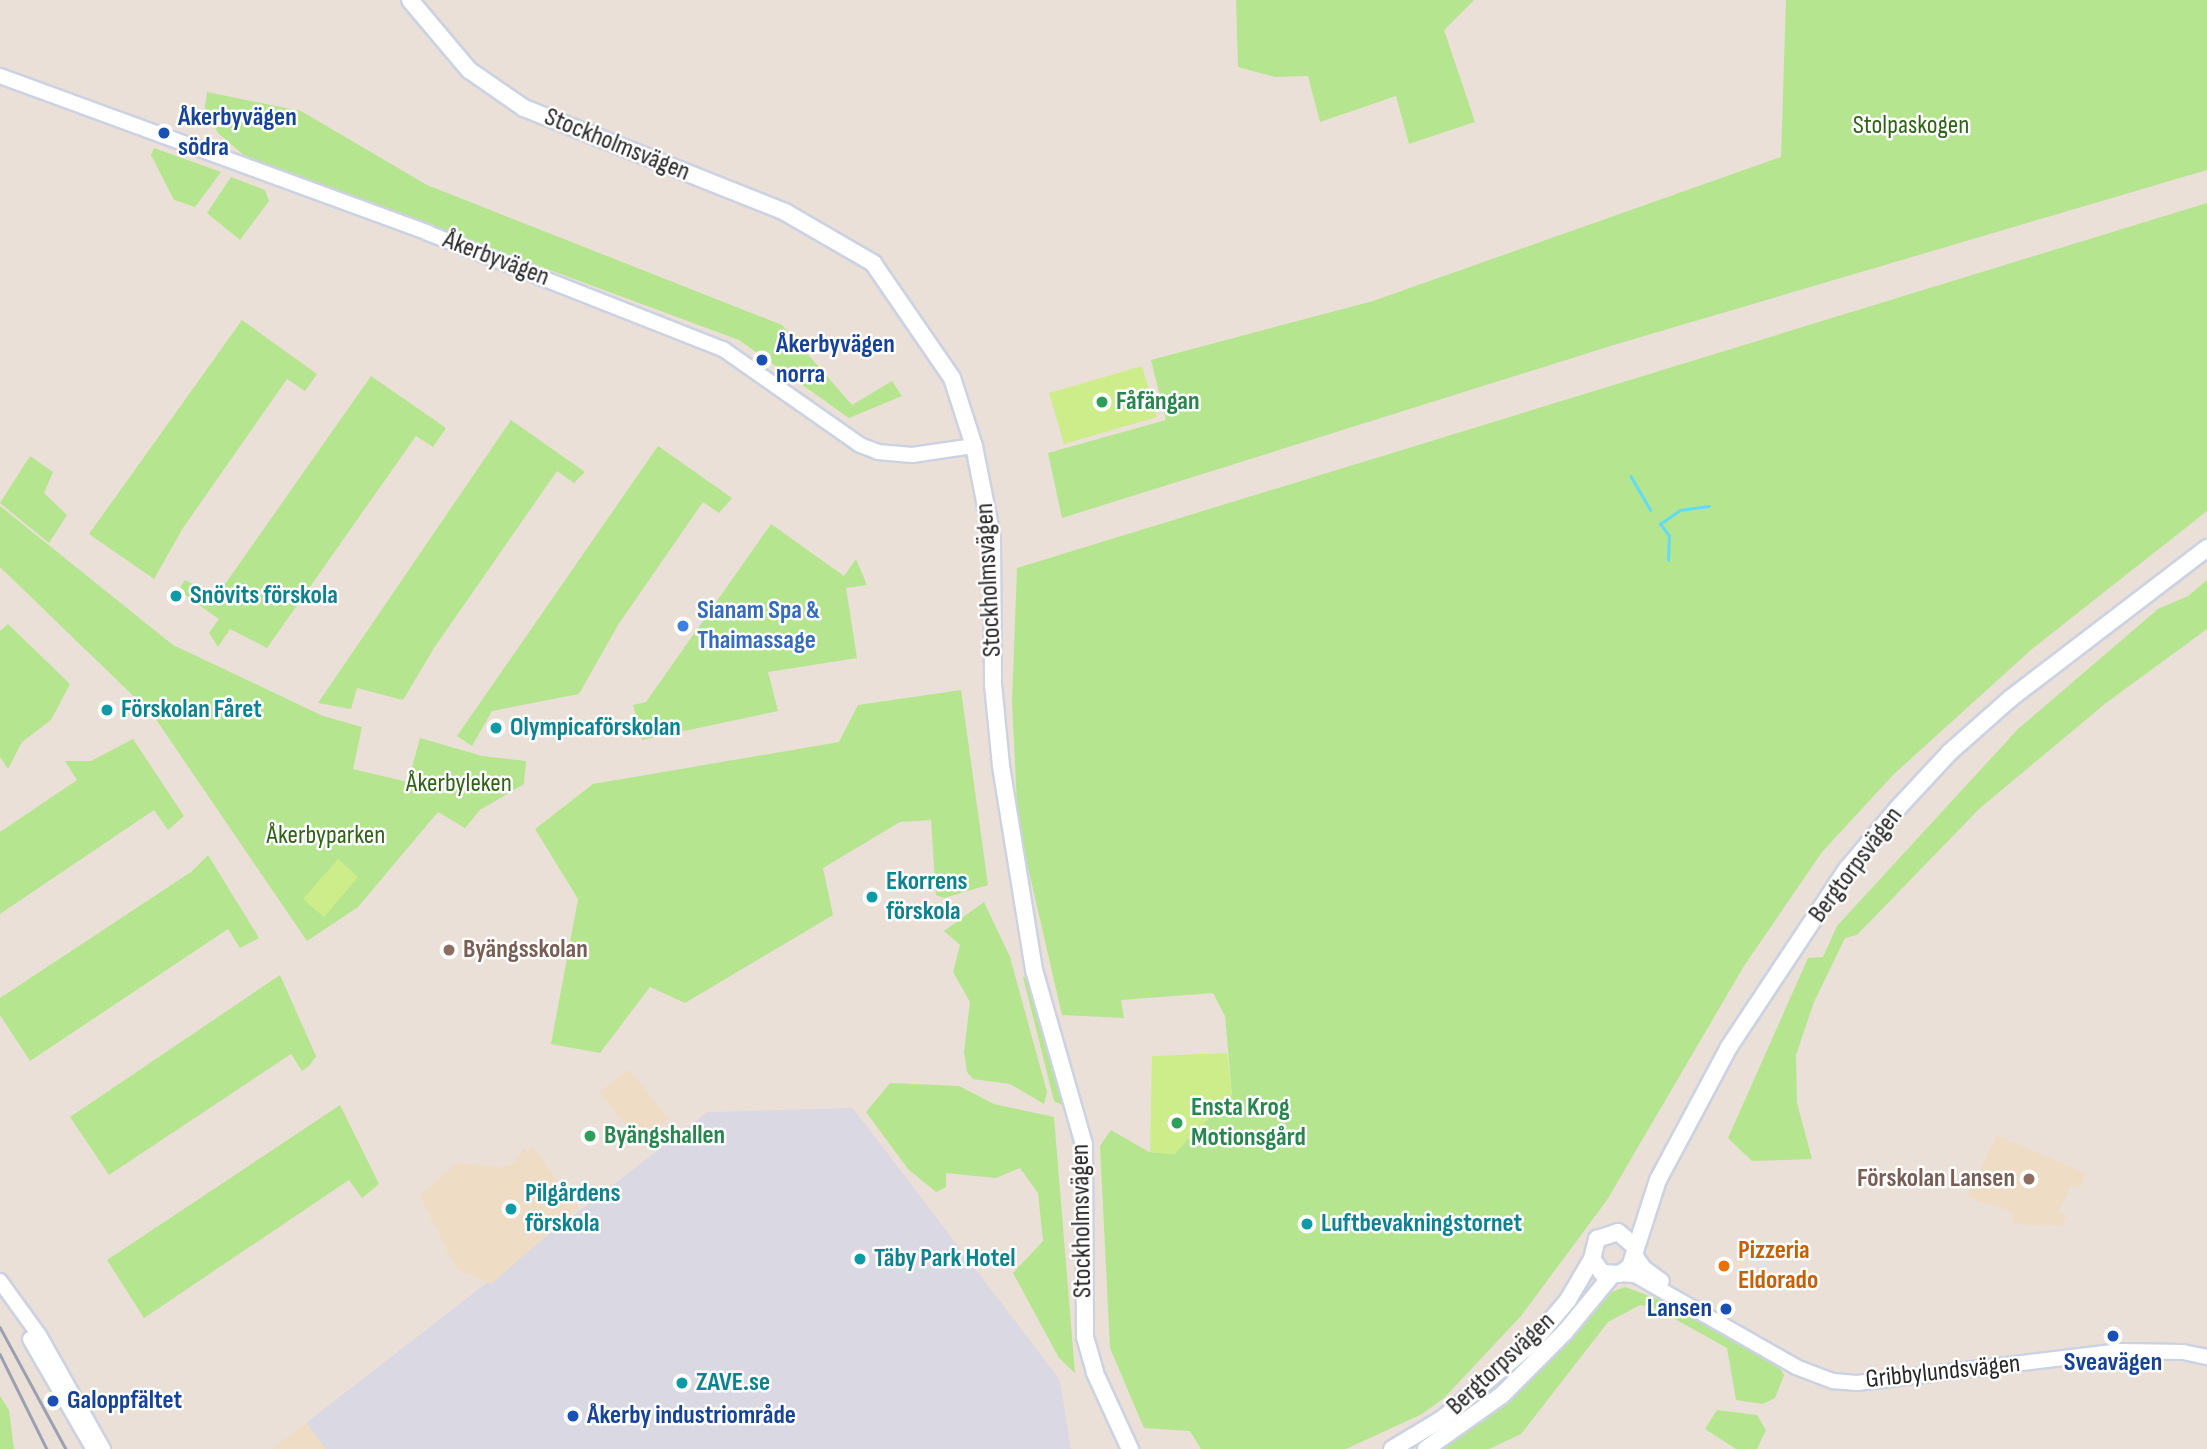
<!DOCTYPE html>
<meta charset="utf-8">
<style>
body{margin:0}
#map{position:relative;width:2207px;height:1449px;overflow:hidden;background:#ebe0d7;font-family:"Sofia Sans Condensed",sans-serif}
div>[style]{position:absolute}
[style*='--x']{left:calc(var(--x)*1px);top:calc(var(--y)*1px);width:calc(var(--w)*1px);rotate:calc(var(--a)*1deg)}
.industrial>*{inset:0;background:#dad8e2}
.education>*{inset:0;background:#eedcc4}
.green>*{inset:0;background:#b5e58f}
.pitch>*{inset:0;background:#cded8a}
.stream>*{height:2.5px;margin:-1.25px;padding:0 1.25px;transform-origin:1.25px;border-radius:1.25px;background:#62dcf4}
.roads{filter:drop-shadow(2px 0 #ccd2e1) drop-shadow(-2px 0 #ccd2e1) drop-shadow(0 2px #ccd2e1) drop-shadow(0 -2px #ccd2e1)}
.tertiary>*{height:14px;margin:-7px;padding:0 7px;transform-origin:7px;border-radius:7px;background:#fff}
.secondary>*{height:16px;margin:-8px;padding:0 8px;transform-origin:8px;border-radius:8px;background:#fff}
.rail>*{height:2.5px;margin:-1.25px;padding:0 1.25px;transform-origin:1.25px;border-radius:1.25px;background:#9aa0b2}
.dots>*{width:19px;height:19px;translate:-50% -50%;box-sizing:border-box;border:4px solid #fff;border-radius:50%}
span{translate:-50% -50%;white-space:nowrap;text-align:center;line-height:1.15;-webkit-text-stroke:5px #fff;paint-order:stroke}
.transit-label{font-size:26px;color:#164399;font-weight:700}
.left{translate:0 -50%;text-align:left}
.right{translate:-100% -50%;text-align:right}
.park-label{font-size:26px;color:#2e6515}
.street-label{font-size:26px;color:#272727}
.leisure-label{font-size:26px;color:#27864d;font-weight:700}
.culture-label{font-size:26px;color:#0d838f;font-weight:700}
.shop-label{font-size:26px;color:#366cbe;font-weight:700}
.education-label{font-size:26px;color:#785e54;font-weight:700}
.food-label{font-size:26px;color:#c56008;font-weight:700}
</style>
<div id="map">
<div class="industrial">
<i style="clip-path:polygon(853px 1108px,1060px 1380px,1071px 1449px,326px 1449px,306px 1423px,707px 1112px)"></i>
</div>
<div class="education">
<i style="clip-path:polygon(629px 1069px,669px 1119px,639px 1142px,599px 1092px)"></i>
<i style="clip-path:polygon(1997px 1135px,2085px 1173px,2080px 1188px,2071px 1185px,2059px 1212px,2067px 1216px,2061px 1226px,2013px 1224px,2013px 1212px,1967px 1197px)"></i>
<i style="clip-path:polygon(533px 1147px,578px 1208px,491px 1284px,457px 1269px,420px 1196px,456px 1163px,499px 1167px,513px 1164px,524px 1148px,528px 1151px)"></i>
<i style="clip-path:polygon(306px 1423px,326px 1449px,272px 1449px)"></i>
</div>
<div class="green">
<i style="clip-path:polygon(1236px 0,1474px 0,1444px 30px,1475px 122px,1409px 144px,1396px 96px,1320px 122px,1308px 76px,1275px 77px,1238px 67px)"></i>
<i style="clip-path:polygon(1786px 0,2207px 0,2207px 170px,1617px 344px,1062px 518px,1048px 453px,1166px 420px,1151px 360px,1373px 301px,1781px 157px)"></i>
<i style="clip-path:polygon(207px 92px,301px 111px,427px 185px,782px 325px,852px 405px,892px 381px,902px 396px,849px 418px,739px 340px,247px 158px,218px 133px,205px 108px)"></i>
<i style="clip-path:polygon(154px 148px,221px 172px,195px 207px,174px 200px,151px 155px)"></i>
<i style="clip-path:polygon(231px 177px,265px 190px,269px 201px,240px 240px,207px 213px)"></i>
<i style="clip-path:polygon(2207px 203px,2207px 511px,2032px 649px,1894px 774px,1822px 852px,1744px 966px,1607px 1200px,1521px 1316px,1444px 1398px,1422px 1414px,1346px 1449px,1201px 1449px,1190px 1431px,1144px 1428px,1110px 1348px,1100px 1146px,1111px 1130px,1149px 1152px,1174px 1154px,1232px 1094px,1225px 1016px,1213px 993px,1121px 1000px,1124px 1018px,1062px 1015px,1018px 824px,1012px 702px,1017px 568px)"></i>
<i style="clip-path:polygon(242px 320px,317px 374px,305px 391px,287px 379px,183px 528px,154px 579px,89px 534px)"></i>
<i style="clip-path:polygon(371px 376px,446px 428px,433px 447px,416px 436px,267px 648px,230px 629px,218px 647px,209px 633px,219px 619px,178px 590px,185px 580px,216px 597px)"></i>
<i style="clip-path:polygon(511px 420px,585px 472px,574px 483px,557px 471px,434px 648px,403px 700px,357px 688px,351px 709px,318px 703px)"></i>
<i style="clip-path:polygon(658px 446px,732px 498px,719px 513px,703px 502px,618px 625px,579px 694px,492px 711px,472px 746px,457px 736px)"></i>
<i style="clip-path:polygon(30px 456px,53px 472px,44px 493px,67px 515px,49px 543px,0 503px)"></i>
<i style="clip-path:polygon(0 506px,173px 645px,323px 716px,362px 727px,353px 769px,408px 782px,420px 738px,482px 756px,526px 761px,524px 784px,480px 810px,465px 828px,438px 812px,358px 907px,307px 941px,153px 715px,0 567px)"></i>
<i style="clip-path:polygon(771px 524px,844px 576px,856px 559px,867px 585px,846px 588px,857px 658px,768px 672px,778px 711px,642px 740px,633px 705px,646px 702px)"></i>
<i style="clip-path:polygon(2207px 580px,2207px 629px,2106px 703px,1979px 809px,1857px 935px,1845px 938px,1814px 1002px,1796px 1055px,1797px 1103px,1812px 1159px,1752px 1161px,1728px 1138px,1808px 958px,1823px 957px,1837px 926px,2018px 729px,2158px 609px,2188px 596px)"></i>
<i style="clip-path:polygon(8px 624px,70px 684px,51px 720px,22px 742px,8px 769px,0 757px,0 631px)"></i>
<i style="clip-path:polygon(961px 690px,988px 885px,944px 898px,936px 895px,931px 820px,900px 822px,823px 868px,833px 915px,685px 1003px,650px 987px,600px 1053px,551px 1044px,578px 899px,535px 829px,593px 784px,839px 742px,858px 705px)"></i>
<i style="clip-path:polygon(133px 739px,184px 816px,168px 830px,154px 810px,0 914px,0 832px,77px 780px,65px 761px,91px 761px)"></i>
<i style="clip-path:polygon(208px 855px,259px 938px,240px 948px,228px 929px,30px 1061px,0 1015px,0 998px,191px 872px)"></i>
<i style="clip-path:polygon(984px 902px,1010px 957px,1047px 1092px,1044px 1104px,1010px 1084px,973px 1079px,967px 1072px,964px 1052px,970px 1002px,953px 972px,960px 945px,944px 931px)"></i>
<i style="clip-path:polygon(280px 975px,316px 1056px,310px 1065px,302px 1071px,291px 1054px,109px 1175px,70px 1117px)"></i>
<i style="clip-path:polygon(1023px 977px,1031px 978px,1070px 1109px,1054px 1101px)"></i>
<i style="clip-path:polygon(890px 1083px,959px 1086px,994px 1104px,1054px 1117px,1075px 1373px,1059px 1358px,1013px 1273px,1043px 1241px,1038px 1193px,1020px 1168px,996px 1178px,946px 1173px,946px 1187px,936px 1192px,908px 1169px,866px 1112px)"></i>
<i style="clip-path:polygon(340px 1105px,379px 1184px,362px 1198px,349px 1180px,144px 1318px,107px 1260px)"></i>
<i style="clip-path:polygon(1625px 1287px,1671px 1304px,1777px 1364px,1784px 1375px,1775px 1398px,1763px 1404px,1736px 1400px,1727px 1348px,1657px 1309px,1640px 1305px,1608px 1322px,1521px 1434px,1489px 1449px,1438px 1449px,1565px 1340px,1609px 1293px)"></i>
<i style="clip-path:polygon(0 1396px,9px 1410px,14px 1449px,0 1449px)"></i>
<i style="clip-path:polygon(1717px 1410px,1757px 1415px,1766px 1430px,1757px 1449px,1736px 1449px,1705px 1429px)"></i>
</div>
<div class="pitch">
<i style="clip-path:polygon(1142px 366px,1157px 417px,1064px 444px,1049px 393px)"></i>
<i style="clip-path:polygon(338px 859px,358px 877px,324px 917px,303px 899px)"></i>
<i style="clip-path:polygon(1227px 1053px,1232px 1094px,1174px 1154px,1150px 1152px,1152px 1056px)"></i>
</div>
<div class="stream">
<i style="--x:1631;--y:476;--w:39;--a:60"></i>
<i style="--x:1668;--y:560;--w:24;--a:-88"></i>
<i style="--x:1669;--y:536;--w:15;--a:-127"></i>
<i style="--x:1660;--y:524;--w:24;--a:-35"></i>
<i style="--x:1680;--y:510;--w:29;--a:-8"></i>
</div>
<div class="roads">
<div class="tertiary">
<i style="--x:0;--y:76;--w:456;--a:20.1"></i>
<i style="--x:428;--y:233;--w:317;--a:21.5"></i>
<i style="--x:723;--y:349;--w:167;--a:35"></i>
<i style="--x:860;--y:445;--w:19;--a:21"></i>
<i style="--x:878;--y:452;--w:34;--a:5"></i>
<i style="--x:912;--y:455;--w:63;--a:-8.3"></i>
<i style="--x:1635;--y:1255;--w:16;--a:55"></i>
<i style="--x:1644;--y:1268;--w:22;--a:36"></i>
<i style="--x:1619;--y:1274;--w:16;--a:4"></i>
<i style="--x:1635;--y:1275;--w:185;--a:29.7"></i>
<i style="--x:1796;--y:1367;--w:40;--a:21"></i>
<i style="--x:1833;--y:1381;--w:24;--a:5"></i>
<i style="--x:1857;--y:1383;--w:266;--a:-6.9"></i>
<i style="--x:2121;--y:1351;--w:62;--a:0.9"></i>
<i style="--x:2183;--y:1352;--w:25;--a:12"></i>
<i style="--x:0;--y:1281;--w:67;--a:54.2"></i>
<i style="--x:39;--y:1335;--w:131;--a:60.7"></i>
<i style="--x:30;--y:1339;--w:126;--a:60"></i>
</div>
<div class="secondary">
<i style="--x:410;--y:0;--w:92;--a:49.9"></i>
<i style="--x:469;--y:70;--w:67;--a:34.6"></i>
<i style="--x:524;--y:108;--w:281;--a:21.7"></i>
<i style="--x:785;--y:212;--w:102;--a:30.1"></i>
<i style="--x:873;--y:263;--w:140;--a:55.5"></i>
<i style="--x:952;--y:378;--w:71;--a:72.1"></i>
<i style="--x:974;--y:446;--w:93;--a:78.8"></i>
<i style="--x:992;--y:537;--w:147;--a:89.6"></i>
<i style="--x:993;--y:684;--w:82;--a:84.4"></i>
<i style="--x:1001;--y:766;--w:207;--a:80.8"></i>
<i style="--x:1034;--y:970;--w:181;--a:74"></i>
<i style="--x:1084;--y:1144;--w:193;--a:89.7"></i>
<i style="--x:1085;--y:1337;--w:37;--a:74"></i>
<i style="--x:1095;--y:1373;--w:84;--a:65.3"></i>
<i style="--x:1592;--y:1259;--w:17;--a:54"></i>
<i style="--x:1602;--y:1273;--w:17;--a:3"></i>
<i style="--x:1619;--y:1274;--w:13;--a:-32"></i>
<i style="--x:1630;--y:1267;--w:91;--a:-72.2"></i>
<i style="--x:1658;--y:1180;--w:151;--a:-61.9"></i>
<i style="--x:1729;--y:1047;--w:214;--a:-56.5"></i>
<i style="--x:1847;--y:869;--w:78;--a:-50.2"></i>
<i style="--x:1897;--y:809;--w:78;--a:-47.1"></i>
<i style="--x:1950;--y:752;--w:81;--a:-41.5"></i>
<i style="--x:2011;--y:698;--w:247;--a:-37.4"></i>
<i style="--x:1392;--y:1449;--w:58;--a:-31"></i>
<i style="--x:1442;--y:1419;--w:118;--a:-40.2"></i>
<i style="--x:1532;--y:1343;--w:56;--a:-50.1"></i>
<i style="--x:1568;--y:1300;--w:48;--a:-59.7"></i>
<i style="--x:1592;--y:1259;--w:21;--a:-76"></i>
<i style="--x:1597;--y:1239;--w:22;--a:-18"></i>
<i style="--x:1618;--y:1232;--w:23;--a:41"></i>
<i style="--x:1426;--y:1449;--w:93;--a:-35.4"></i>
<i style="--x:1502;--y:1395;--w:89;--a:-45"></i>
<i style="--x:1565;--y:1332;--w:74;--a:-50.5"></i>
</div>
</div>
<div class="rail">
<i style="--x:0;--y:1327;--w:139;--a:61.6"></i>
<i style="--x:0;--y:1354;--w:106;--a:63.7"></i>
</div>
<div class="dots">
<i style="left:164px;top:133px;background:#1a4fb4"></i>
<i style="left:762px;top:360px;background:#1a4fb4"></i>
<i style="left:1102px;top:402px;background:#2e9e5b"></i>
<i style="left:176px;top:596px;background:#0f9aa8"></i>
<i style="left:683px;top:626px;background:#3f7fe0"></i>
<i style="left:107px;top:710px;background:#0f9aa8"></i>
<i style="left:496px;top:728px;background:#0f9aa8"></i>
<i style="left:872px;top:897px;background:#0f9aa8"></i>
<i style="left:449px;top:950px;background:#8d6e63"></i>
<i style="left:1177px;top:1123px;background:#2e9e5b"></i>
<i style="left:590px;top:1136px;background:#2e9e5b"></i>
<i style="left:2029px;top:1179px;background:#8d6e63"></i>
<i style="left:511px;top:1209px;background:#0f9aa8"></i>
<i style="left:1307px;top:1224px;background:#0f9aa8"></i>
<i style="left:860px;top:1259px;background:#0f9aa8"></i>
<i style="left:1724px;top:1266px;background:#e8710a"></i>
<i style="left:1726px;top:1309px;background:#1a4fb4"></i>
<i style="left:2113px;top:1336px;background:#1a4fb4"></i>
<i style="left:682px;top:1383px;background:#0f9aa8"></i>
<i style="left:53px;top:1401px;background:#1a4fb4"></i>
<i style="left:573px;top:1416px;background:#1a4fb4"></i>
</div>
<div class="transit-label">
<span class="left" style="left:178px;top:133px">Åkerbyvägen<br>södra</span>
<span class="left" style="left:776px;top:360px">Åkerbyvägen<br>norra</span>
<span class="right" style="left:1712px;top:1309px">Lansen</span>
<span style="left:2113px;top:1363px">Sveavägen</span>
<span class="left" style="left:67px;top:1401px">Galoppfältet</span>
<span class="left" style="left:587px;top:1416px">Åkerby industriområde</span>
</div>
<div class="park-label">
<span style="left:1911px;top:126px">Stolpaskogen</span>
<span style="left:459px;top:784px">Åkerbyleken</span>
<span style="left:326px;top:836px">Åkerbyparken</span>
</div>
<div class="street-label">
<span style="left:617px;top:145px;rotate:22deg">Stockholmsvägen</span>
<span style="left:496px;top:259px;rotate:21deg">Åkerbyvägen</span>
<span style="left:989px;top:580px;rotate:-93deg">Stockholmsvägen</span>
<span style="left:1856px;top:865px;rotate:-53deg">Bergtorpsvägen</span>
<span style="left:1082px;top:1221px;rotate:-91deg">Stockholmsvägen</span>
<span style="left:1501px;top:1364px;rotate:-43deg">Bergtorpsvägen</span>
<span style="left:1943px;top:1372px;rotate:-6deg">Gribbylundsvägen</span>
</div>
<div class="leisure-label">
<span class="left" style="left:1116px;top:402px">Fåfängan</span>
<span class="left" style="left:1191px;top:1123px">Ensta Krog<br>Motionsgård</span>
<span class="left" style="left:604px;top:1136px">Byängshallen</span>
</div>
<div class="culture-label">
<span class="left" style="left:190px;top:596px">Snövits förskola</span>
<span class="left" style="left:121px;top:710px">Förskolan Fåret</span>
<span class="left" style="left:510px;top:728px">Olympicaförskolan</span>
<span class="left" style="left:886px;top:897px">Ekorrens<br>förskola</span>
<span class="left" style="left:525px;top:1209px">Pilgårdens<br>förskola</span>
<span class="left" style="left:1321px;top:1224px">Luftbevakningstornet</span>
<span class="left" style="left:874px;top:1259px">Täby Park Hotel</span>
<span class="left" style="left:696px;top:1383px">ZAVE.se</span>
</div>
<div class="shop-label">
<span class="left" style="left:697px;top:626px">Sianam Spa &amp;<br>Thaimassage</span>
</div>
<div class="education-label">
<span class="left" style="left:463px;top:950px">Byängsskolan</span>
<span class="right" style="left:2015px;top:1179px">Förskolan Lansen</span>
</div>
<div class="food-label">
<span class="left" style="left:1738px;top:1266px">Pizzeria<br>Eldorado</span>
</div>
</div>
